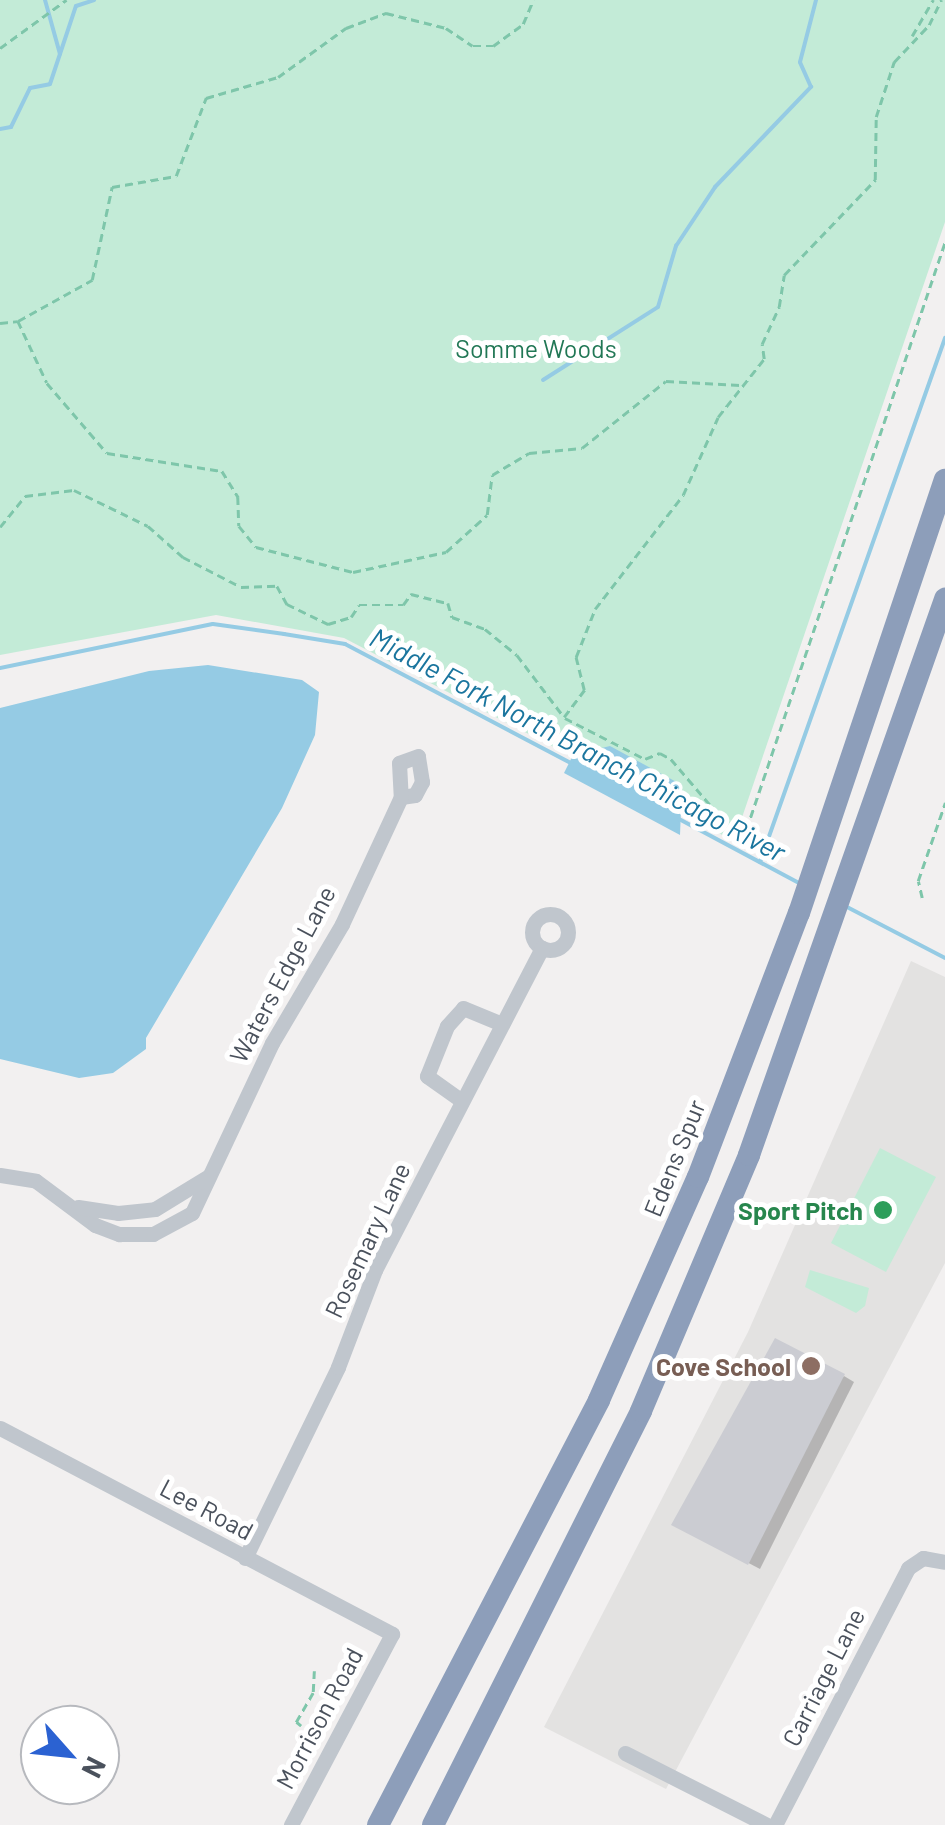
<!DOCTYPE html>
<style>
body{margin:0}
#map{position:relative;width:945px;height:1825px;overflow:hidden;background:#f2f0f0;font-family:Barlow,sans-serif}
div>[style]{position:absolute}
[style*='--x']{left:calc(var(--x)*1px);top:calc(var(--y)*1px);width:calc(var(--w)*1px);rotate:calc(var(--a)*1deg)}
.education>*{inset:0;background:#e3e2e1}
.green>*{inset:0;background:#c3ebd7}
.water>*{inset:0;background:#95cbe4}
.shadow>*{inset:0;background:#0003}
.stream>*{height:4px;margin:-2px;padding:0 2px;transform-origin:2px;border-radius:2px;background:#95cbe4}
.building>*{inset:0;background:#cbccd2}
.path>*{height:2.5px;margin-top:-1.25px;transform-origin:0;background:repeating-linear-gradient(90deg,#7ec6aa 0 8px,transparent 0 13px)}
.minor>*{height:15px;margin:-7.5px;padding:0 7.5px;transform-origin:7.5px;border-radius:7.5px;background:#c0c6cd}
.minor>.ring{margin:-7.5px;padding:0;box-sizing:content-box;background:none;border:15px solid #c0c6cd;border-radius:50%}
.highway>*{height:22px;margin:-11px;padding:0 11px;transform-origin:11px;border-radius:11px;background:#8d9eba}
.dots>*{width:28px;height:28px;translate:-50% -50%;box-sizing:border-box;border:5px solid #fff;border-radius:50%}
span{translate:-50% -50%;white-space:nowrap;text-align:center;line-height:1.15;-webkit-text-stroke:10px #fff;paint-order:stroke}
.park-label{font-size:25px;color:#217755}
.street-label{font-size:25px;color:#4a515c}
.leisure-label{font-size:25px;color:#27864d;font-weight:700}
.right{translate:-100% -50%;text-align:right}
.education-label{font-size:25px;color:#785e54;font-weight:700}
.water-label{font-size:28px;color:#1a759e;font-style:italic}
.north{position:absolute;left:20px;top:1705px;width:100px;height:100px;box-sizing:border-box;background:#fff;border:2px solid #b7b9be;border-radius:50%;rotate:117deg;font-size:28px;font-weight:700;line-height:40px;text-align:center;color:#4a515c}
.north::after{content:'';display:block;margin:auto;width:35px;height:45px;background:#2b62d2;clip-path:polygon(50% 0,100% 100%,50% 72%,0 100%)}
</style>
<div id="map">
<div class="education">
<i style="clip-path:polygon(911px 961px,945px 977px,945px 1263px,666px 1789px,544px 1727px,748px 1332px)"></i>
</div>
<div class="green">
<i style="clip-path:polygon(0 0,945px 0,945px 222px,734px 841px,344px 638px,216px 615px,0 655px)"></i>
<i style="clip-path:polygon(880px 1148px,936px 1177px,886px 1272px,831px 1243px)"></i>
<i style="clip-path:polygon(810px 1270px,869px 1288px,865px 1306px,856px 1313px,805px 1287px)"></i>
</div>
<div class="water">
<i style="clip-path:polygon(208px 665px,302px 680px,319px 692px,315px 735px,282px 808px,146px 1038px,146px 1049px,113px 1073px,79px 1078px,0 1059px,0 708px,149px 671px)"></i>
<i style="clip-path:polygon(610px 746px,682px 785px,680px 835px,564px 773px,573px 755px)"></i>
</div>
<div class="shadow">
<i style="clip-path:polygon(844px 1376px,854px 1382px,760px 1569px,674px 1524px)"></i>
</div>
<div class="stream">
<i style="--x:45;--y:0;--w:56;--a:74.5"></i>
<i style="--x:0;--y:129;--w:11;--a:-10"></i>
<i style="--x:11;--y:127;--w:43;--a:-64"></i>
<i style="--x:30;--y:88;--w:20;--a:-11"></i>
<i style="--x:50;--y:84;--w:82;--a:-71.6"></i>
<i style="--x:76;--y:6;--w:19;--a:-18"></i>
<i style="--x:543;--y:380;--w:136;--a:-32.4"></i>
<i style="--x:658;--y:307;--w:64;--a:-73.6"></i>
<i style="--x:676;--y:246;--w:71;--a:-56.5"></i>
<i style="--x:715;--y:187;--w:139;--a:-46.2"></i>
<i style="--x:811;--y:87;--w:27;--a:-114"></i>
<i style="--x:800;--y:62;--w:64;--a:-75.5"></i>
<i style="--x:0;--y:668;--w:217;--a:-11.7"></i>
<i style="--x:213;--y:624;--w:72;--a:8"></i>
<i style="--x:284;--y:634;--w:62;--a:9.3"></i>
<i style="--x:345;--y:644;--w:258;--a:27.8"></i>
<i style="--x:679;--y:819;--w:136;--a:28.1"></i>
<i style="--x:760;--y:862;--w:556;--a:-70.55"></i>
<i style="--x:847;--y:907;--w:110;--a:27.5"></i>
</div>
<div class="building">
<i style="clip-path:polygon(775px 1338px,845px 1374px,748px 1565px,671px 1525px)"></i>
</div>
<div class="path">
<i style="--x:912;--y:36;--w:42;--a:-59.7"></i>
<i style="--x:0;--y:48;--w:82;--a:-36"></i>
<i style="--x:18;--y:321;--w:68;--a:64.9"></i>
<i style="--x:47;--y:383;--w:92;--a:49.4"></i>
<i style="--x:107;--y:453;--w:116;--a:8.9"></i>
<i style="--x:222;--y:471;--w:31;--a:58"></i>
<i style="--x:238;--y:497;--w:29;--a:88"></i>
<i style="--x:239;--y:526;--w:27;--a:51"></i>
<i style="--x:256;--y:547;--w:100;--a:14.5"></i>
<i style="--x:353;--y:572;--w:95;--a:-12.1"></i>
<i style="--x:446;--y:552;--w:55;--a:-42.1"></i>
<i style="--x:487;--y:515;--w:40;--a:-82.9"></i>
<i style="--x:492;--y:475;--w:43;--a:-30.7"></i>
<i style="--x:529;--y:453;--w:53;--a:-5.4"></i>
<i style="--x:582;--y:448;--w:107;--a:-38.6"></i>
<i style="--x:666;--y:381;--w:74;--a:3.1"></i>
<i style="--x:0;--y:323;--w:18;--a:-6"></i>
<i style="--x:18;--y:321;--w:85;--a:-29"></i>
<i style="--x:92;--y:280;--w:95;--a:-77.9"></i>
<i style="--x:112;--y:187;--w:65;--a:-9.8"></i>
<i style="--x:176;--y:176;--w:84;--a:-69"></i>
<i style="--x:206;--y:98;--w:75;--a:-16.3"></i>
<i style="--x:278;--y:77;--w:84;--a:-35.8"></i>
<i style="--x:346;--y:28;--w:43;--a:-20.6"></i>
<i style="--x:386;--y:13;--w:62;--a:14"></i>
<i style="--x:446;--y:28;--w:32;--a:34"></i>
<i style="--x:473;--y:46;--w:20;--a:0"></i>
<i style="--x:493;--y:46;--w:37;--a:-36"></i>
<i style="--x:523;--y:24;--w:26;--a:-67"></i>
<i style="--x:0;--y:527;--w:40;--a:-51"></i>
<i style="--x:25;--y:496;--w:49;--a:-7"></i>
<i style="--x:74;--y:490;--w:82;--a:25.9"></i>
<i style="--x:148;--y:526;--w:47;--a:41.5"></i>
<i style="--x:183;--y:557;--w:65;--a:27.3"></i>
<i style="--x:241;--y:587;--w:36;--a:-2"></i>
<i style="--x:277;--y:586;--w:21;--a:61"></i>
<i style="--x:287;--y:604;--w:46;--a:26"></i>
<i style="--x:328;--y:624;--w:24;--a:-17"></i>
<i style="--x:351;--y:617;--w:14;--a:-56"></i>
<i style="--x:359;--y:605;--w:44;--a:0"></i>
<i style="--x:403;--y:605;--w:14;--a:-54"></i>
<i style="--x:411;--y:594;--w:38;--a:14"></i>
<i style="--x:448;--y:603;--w:15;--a:74"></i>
<i style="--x:452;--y:617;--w:35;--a:20"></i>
<i style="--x:485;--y:629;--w:41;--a:39.1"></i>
<i style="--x:517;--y:655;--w:78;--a:52.8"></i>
<i style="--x:564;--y:717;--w:34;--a:-53"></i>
<i style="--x:584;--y:690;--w:34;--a:-104"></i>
<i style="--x:576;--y:657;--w:52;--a:-68.4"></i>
<i style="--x:595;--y:609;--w:144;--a:-52.3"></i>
<i style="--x:683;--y:495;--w:85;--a:-65.8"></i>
<i style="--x:718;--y:417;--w:74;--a:-51.6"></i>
<i style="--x:764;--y:359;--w:15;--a:-98"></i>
<i style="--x:762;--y:344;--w:41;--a:-65.3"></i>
<i style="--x:779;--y:307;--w:32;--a:-81"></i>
<i style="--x:784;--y:275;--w:132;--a:-46.2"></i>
<i style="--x:875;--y:180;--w:63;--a:-89.1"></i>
<i style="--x:876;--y:117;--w:58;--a:-71.9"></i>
<i style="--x:894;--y:62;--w:51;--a:-46.6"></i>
<i style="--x:929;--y:25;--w:28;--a:-64"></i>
<i style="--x:565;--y:718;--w:90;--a:27.1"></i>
<i style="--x:645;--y:759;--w:16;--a:-22"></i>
<i style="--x:660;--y:753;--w:13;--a:29"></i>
<i style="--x:671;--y:759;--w:108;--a:49.5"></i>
<i style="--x:742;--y:842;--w:633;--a:-71.31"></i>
<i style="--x:922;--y:898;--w:17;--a:-103"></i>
<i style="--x:918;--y:881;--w:83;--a:-70.9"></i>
<i style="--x:301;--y:1726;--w:6;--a:-141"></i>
<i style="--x:296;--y:1722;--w:34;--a:-60"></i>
<i style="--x:313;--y:1692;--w:21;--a:-87"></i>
</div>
<div class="minor">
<i class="ring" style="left:532px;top:914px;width:21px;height:21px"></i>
<i style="--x:462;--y:1101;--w:43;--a:-144.5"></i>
<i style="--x:427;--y:1076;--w:54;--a:-68.2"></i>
<i style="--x:447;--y:1026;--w:24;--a:-48"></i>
<i style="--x:463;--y:1008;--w:42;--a:22.3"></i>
<i style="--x:0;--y:1175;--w:36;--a:9"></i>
<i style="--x:36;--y:1181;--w:74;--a:36.7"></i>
<i style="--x:95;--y:1225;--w:26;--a:21"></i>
<i style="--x:119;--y:1234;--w:34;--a:0"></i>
<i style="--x:153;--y:1234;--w:44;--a:-28.3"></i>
<i style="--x:192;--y:1213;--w:188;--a:-64.8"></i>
<i style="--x:272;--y:1043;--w:138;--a:-59.5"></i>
<i style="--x:342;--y:924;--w:140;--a:-65.1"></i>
<i style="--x:401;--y:797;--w:14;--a:-8"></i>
<i style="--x:415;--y:795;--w:15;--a:-62"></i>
<i style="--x:422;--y:782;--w:26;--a:-99"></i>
<i style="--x:418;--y:756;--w:20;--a:160"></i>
<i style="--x:399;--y:763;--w:34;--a:87"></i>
<i style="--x:78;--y:1207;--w:40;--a:8.5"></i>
<i style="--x:118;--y:1213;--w:37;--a:-6"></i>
<i style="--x:155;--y:1209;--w:63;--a:-31.4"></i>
<i style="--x:0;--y:1428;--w:443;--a:27.7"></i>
<i style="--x:392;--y:1634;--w:216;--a:117.9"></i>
<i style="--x:245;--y:1558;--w:212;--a:-64"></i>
<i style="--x:338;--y:1367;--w:104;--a:-69.1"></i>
<i style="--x:375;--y:1270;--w:363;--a:-62.6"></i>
<i style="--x:625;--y:1753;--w:159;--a:26.9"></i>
<i style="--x:775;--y:1825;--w:289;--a:-62.6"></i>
<i style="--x:908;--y:1568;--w:18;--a:-34"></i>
<i style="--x:923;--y:1558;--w:22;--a:10"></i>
</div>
<div class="highway">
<i style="--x:378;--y:1825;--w:479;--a:-62.5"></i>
<i style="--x:599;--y:1400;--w:244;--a:-66.1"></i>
<i style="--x:698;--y:1177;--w:283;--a:-69.1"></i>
<i style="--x:799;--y:913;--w:457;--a:-71.4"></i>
<i style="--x:433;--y:1825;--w:463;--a:-63.3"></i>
<i style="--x:641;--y:1411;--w:278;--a:-67.1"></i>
<i style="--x:749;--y:1155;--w:590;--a:-70.58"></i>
</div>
<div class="dots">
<i style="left:883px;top:1210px;background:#2e9e5b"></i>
<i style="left:811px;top:1366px;background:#8d6e63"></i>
</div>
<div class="park-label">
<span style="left:536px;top:348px">Somme Woods</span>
</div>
<div class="street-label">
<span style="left:282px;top:974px;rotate:-62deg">Waters Edge Lane</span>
<span style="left:674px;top:1158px;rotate:-68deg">Edens Spur</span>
<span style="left:367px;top:1240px;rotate:-65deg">Rosemary Lane</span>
<span style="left:207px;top:1509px;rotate:28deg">Lee Road</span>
<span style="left:823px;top:1677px;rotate:-63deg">Carriage Lane</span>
<span style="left:319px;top:1718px;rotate:-62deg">Morrison Road</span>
</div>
<div class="leisure-label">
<span class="right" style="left:863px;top:1210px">Sport Pitch</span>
</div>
<div class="education-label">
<span class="right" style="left:791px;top:1366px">Cove School</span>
</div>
<div class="water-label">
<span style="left:578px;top:744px;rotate:28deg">Middle Fork North Branch Chicago River</span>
</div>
<div class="north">N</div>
</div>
